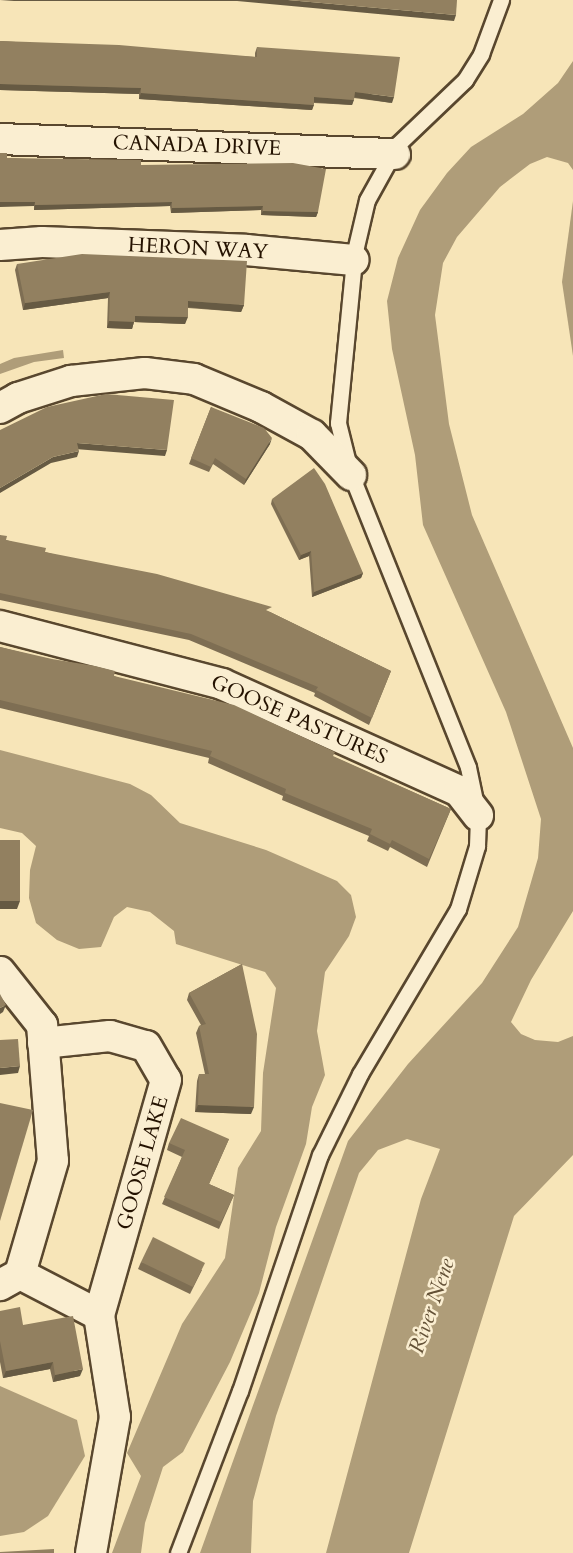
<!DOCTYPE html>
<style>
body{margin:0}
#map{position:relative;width:573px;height:1553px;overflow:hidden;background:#f7e5b8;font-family:Cardo,serif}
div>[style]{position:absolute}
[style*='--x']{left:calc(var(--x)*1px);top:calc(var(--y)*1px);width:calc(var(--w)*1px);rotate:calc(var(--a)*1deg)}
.water>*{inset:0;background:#af9d79}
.roads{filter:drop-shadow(2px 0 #59472e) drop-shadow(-2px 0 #59472e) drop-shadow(0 2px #59472e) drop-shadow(0 -2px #59472e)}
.service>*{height:15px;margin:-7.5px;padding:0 7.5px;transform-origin:7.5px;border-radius:7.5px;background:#faeed1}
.minor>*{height:30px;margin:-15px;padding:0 15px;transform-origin:15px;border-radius:15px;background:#faeed1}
.wall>*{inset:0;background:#7e6e53}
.shaded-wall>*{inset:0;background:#665a43}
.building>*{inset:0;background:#928060}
span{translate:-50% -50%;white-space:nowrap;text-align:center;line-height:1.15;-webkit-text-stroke:5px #faeed1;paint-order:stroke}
.street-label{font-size:21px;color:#241200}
.water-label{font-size:22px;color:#635136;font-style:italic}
</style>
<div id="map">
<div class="water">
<i style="clip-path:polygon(573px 61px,573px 170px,568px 163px,547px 157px,530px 164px,500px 187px,457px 237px,443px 263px,435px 315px,449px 424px,472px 515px,573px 748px,573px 911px,531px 980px,511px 1022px,521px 1034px,535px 1040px,558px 1042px,573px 1036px,573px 1155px,514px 1216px,409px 1553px,326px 1553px,421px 1199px,440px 1149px,407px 1139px,378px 1150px,359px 1173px,276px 1416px,253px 1501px,251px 1553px,200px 1553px,348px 1141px,408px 1064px,482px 983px,518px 927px,538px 858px,541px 819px,506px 712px,423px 525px,415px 455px,392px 349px,387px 301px,398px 258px,420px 210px,447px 173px,471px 147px,523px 114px,558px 83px)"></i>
<i style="clip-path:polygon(573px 201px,573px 356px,562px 282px)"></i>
<i style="clip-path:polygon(63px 350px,64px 358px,34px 362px,0 374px,0 364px,14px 358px)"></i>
<i style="clip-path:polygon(0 750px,130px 784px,151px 795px,180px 823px,266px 850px,337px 881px,351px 895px,356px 917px,349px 936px,325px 972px,317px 1031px,325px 1075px,312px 1107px,306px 1144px,276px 1227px,259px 1293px,230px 1362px,183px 1452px,163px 1467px,145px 1523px,141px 1553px,112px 1553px,141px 1476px,127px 1453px,182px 1324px,225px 1258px,238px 1168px,261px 1131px,263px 1073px,276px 988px,265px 972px,176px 944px,174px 931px,150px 912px,127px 907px,114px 917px,101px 947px,79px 949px,57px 940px,36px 923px,29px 898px,30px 870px,36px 846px,22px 833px,0 828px)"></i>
<i style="clip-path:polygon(0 1386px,77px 1420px,85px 1456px,48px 1516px,24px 1532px,0 1536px)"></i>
</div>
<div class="roads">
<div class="service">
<i style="--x:178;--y:1553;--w:173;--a:-69.1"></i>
<i style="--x:240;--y:1391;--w:249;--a:-71.3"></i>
<i style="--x:320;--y:1155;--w:90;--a:-63.7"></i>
<i style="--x:360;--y:1074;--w:192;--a:-59.3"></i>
<i style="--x:458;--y:909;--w:66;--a:-73.2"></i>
<i style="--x:477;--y:846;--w:31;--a:-88"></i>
<i style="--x:478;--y:815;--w:49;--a:-101.8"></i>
<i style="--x:468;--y:767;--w:315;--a:-111.8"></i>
<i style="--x:351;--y:475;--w:54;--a:-104"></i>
<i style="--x:338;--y:423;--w:173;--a:-84.4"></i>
<i style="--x:355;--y:251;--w:52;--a:-76.8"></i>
<i style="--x:367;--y:200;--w:64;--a:-61"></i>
<i style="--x:398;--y:144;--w:93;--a:-43.7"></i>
<i style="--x:465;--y:80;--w:31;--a:-58"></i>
<i style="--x:481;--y:54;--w:58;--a:-69.7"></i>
</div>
<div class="minor">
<i style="--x:0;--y:139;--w:395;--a:2.2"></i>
<i style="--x:0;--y:245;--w:42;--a:-4.1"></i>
<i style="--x:42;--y:242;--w:204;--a:2.2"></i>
<i style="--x:246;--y:250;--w:108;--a:5.3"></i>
<i style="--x:0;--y:408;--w:21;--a:-29"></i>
<i style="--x:18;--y:398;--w:56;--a:-17.8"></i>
<i style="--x:71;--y:381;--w:74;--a:-6.2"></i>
<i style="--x:145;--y:373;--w:49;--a:7"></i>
<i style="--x:194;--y:379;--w:73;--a:22.7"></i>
<i style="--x:261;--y:407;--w:58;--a:28.8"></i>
<i style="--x:312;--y:435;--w:56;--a:45.7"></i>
<i style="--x:0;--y:626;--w:229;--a:14.6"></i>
<i style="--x:222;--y:684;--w:260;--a:24.3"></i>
<i style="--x:459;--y:791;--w:31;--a:52"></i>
<i style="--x:0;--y:972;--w:68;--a:51.6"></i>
<i style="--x:42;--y:1025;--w:136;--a:85.4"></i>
<i style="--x:53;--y:1161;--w:118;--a:106.3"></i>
<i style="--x:20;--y:1274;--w:23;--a:151"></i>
<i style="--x:43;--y:1043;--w:67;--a:-6"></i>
<i style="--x:110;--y:1036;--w:37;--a:16"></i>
<i style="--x:146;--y:1046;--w:39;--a:60"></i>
<i style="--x:166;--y:1080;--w:244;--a:105.9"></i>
<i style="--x:20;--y:1274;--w:89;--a:27.4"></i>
<i style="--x:99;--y:1315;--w:103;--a:81.1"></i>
<i style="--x:115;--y:1417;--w:138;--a:100"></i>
</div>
</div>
<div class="wall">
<i style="clip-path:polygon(0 41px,255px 57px,255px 53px,257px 47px,392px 103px,354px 98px,352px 105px,314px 103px,312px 110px,139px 99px,139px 94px,0 90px)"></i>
<i style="clip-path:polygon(7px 158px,141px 165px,318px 212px,316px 217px,261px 215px,261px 210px,171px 213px,170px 206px,34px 210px,34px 206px)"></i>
<i style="clip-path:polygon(17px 264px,244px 305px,241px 312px,188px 308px,185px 324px,134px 322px,132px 329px,107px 328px,108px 298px,23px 310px,15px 270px)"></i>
<i style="clip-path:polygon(211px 407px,270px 444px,244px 485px,213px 464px,209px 472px,189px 464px)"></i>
<i style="clip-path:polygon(272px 499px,363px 573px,361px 578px,312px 597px,309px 556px,299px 560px,271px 504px)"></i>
<i style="clip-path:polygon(0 535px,6px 540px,45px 552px,270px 612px,391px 671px,369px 725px,314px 696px,315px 693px,189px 640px,0 600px)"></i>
<i style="clip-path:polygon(0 647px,114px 676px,334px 757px,451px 809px,427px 867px,390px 847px,388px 851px,367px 841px,369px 836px,282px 800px,283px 796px,208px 763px,209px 758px,0 708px)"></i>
<i style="clip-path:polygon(242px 964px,251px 1114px,195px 1112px,197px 1081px,199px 1074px,205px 1074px,196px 1033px,199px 1026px,201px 1025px,187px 1000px,189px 993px)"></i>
<i style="clip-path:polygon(229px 1139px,209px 1184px,234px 1195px,219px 1229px,162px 1204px,182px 1157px,167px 1150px,169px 1143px)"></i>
<i style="clip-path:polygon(141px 1262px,202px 1270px,190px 1294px,138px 1269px)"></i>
<i style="clip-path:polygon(0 1311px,23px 1325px,80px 1376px,53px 1382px,50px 1369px,3px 1378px,0 1362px)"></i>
</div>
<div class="shaded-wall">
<i style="clip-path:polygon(0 0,288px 0,456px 15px,454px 21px,237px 1px,14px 1px)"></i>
<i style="clip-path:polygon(0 84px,141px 88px,139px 94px,0 90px)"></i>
<i style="clip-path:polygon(355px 92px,394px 97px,392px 103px,353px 97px)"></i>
<i style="clip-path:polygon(141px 93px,314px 105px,312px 110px,139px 99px)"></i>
<i style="clip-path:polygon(314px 97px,354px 100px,352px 105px,312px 102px)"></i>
<i style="clip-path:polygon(0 202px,35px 202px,34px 206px,0 207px)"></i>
<i style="clip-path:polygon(172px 202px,170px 206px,34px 210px,35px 205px)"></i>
<i style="clip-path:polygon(263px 206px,261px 210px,171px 213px,172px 208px)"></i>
<i style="clip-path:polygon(263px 211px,318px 212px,316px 217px,261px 215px)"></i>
<i style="clip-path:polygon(110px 292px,108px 298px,23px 310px,25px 303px)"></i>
<i style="clip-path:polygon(188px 301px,244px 305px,241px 312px,186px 307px)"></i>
<i style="clip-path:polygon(135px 316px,188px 317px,185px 324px,134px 322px,132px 329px,107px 328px,109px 321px)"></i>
<i style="clip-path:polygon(272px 438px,270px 444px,244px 485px,246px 479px)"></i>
<i style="clip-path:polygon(77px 443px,167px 450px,165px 456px,75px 449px)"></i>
<i style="clip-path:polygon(79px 451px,77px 457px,51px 463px,0 493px,0 488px,53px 457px)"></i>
<i style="clip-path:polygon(311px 551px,309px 556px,299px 560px,301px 555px)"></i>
<i style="clip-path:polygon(363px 573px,361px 578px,312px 597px,314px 592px)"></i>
<i style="clip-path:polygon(0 901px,20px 901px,17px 909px,0 909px)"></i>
<i style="clip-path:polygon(6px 1005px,3px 1012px,0 1014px,0 1008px)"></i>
<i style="clip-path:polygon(20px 1066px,18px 1073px,0 1075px,0 1068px)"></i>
<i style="clip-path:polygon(198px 1105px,254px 1107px,251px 1114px,195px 1112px)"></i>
<i style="clip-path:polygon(53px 1362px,50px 1369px,3px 1378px,6px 1371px)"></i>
<i style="clip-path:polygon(83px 1369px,80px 1376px,53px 1382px,55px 1375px)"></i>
</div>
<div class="building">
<i style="clip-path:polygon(288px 0,457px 0,456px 15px)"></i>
<i style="clip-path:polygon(0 41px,119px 45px,257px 57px,257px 47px,400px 57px,394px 97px,355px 92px,354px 100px,314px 97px,314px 105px,141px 93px,141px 88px,0 84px)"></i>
<i style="clip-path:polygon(0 153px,7px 153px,7px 158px,141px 160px,141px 165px,293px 163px,326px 169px,318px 212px,263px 211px,263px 206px,172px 208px,172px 202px,35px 205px,35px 202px,0 202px)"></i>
<i style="clip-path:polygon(82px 254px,247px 261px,244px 305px,188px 301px,188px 317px,135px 316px,135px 322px,109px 321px,110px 292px,25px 303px,17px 264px)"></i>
<i style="clip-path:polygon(106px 394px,174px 400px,167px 450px,77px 443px,79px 451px,53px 457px,0 488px,0 430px,47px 407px)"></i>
<i style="clip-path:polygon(211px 407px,264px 428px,272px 438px,246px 479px,215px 458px,211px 467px,191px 458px)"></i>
<i style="clip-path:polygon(314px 468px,325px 484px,363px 573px,314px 592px,311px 551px,301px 555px,272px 499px)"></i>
<i style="clip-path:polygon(0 535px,7px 536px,6px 540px,46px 548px,45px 552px,157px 574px,272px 607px,266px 610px,391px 671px,372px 718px,316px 690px,318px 687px,191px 634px,0 593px)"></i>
<i style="clip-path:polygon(0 647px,52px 659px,95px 666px,115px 671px,114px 676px,234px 705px,335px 752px,333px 756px,451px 809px,429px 859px,392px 840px,390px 844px,370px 834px,372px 829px,285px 793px,286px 789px,210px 756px,212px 751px,0 700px)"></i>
<i style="clip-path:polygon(0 840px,20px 840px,20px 901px,0 901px)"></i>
<i style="clip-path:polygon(242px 964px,257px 1034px,254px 1107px,198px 1105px,199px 1074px,209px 1074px,199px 1026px,206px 1024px,189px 993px)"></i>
<i style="clip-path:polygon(0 994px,6px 1005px,0 1008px)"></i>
<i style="clip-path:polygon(18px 1039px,20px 1066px,0 1068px,0 1040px)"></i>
<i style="clip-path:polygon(0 1103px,33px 1110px,0 1221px)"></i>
<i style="clip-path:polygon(181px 1118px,229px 1139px,209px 1184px,234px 1195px,221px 1222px,164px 1197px,185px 1150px,169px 1143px)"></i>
<i style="clip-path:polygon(153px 1237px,205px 1263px,193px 1287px,141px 1262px)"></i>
<i style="clip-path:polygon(20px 1307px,23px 1325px,73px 1316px,83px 1369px,55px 1375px,53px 1362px,6px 1371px,0 1341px,0 1311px)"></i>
<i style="clip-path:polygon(54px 1549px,54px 1553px,0 1553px,0 1552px)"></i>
</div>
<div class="street-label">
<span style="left:197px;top:146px;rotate:2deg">CANADA DRIVE</span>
<span style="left:198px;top:249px;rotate:3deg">HERON WAY</span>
<span style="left:299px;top:720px;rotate:24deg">GOOSE PASTURES</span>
<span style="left:143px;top:1163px;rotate:-74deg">GOOSE LAKE</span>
</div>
<div class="water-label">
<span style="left:432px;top:1306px;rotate:-71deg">River Nene</span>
</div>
</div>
